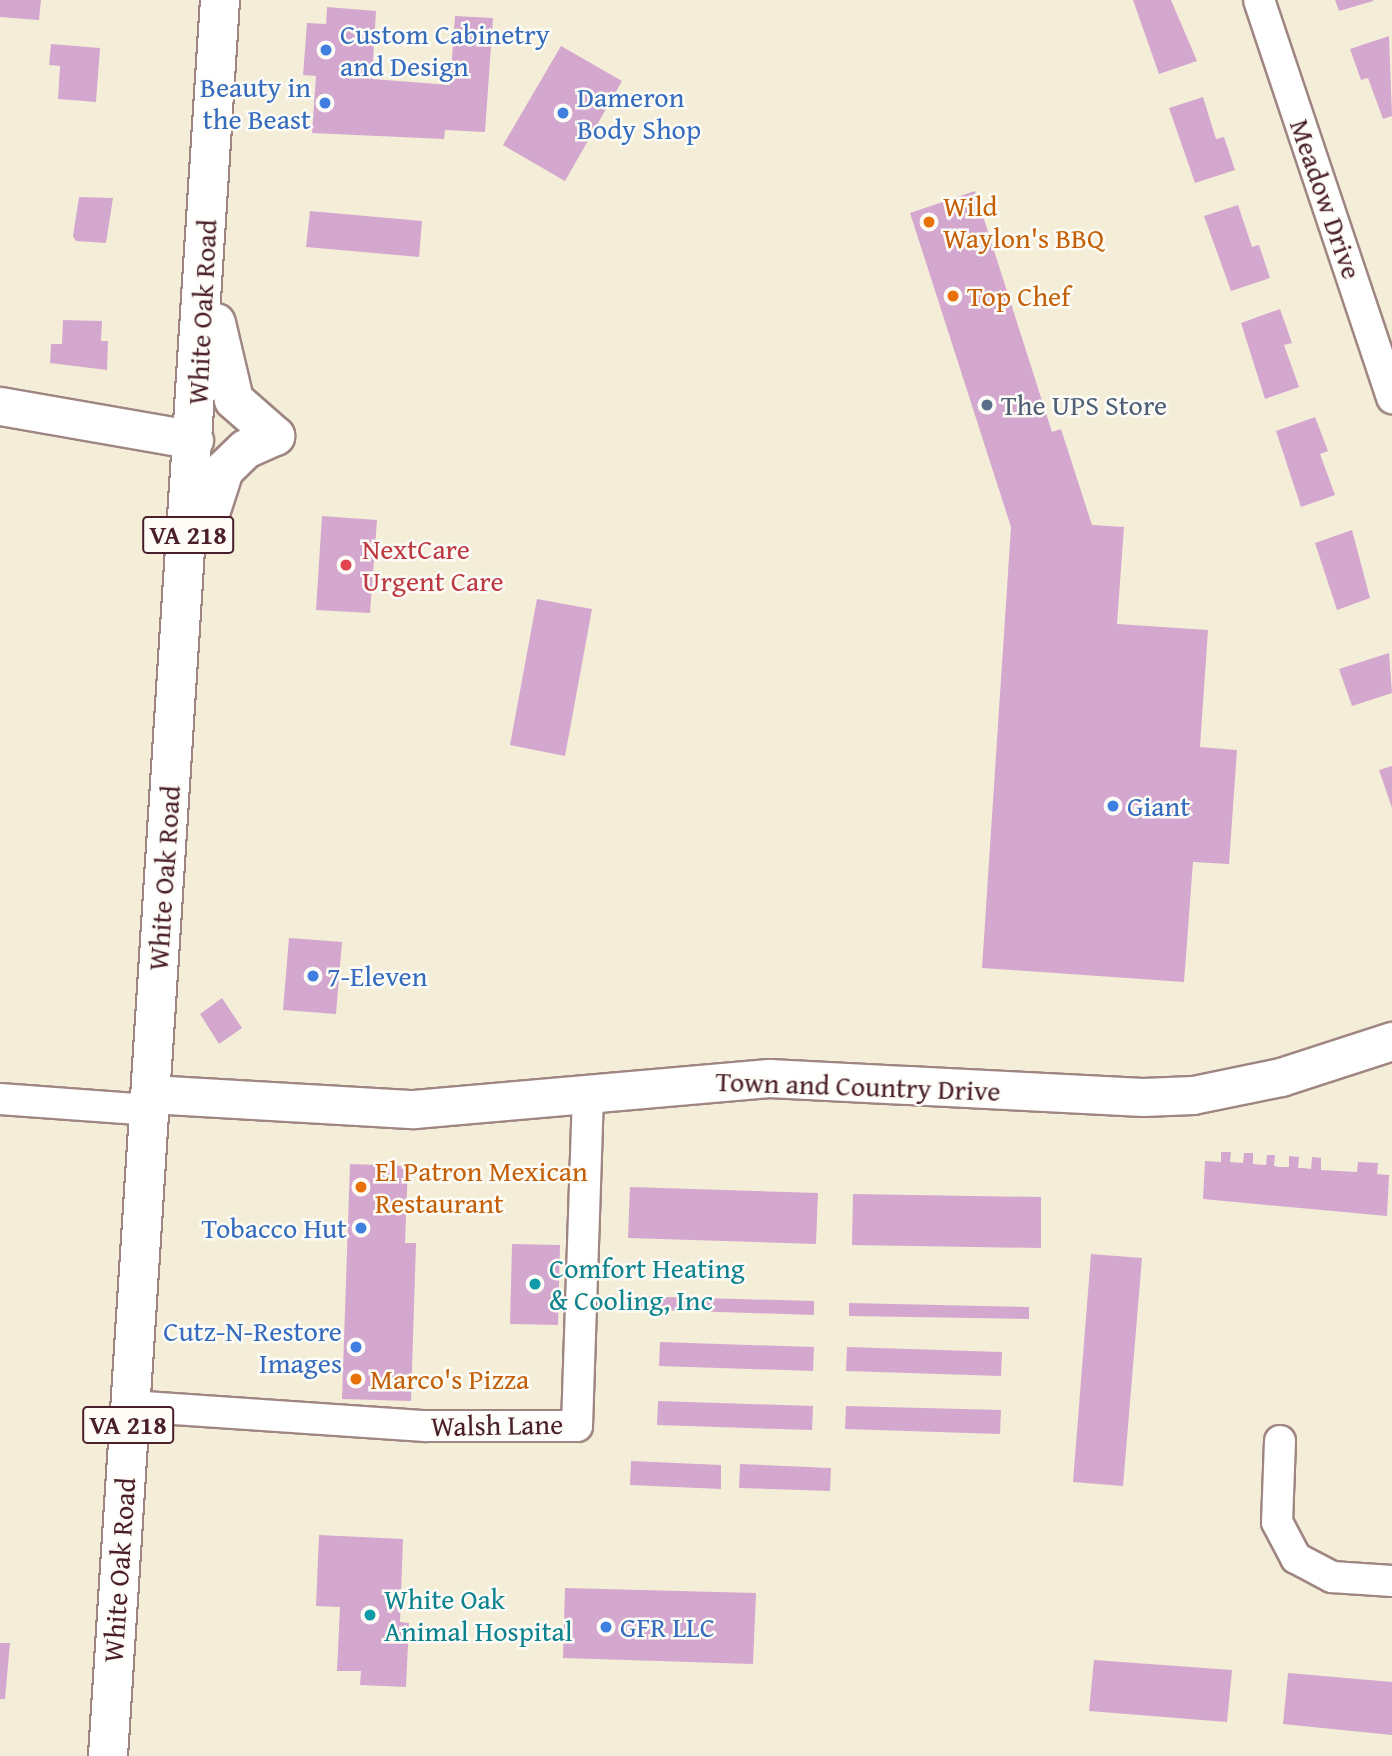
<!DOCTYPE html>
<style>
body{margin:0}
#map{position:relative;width:1392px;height:1756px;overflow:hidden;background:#f4eed9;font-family:"Gentium Book Plus",serif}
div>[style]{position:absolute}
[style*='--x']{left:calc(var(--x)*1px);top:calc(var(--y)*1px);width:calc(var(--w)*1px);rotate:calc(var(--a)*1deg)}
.building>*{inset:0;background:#d4a7ce}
.roads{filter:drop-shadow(2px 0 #9f8682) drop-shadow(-2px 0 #9f8682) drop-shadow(0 2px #9f8682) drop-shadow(0 -2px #9f8682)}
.minor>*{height:30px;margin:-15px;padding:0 15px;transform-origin:15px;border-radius:15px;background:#fff}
.tertiary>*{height:37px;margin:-18.5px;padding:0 18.5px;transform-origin:18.5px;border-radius:18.5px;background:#fff}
.primary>*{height:38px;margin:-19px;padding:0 19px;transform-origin:19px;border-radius:19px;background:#fff}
.dots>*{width:19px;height:19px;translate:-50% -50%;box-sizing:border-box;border:4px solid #fdfcf7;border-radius:50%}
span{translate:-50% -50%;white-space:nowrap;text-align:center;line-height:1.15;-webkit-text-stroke:5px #fdfcf7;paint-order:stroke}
.shield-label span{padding:2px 5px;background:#fdfcf7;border:2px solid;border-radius:5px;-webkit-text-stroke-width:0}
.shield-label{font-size:26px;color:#4a1f2b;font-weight:700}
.shop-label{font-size:28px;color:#366cbe}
.left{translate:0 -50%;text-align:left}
.right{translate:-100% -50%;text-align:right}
.street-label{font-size:28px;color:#4a1f2b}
.food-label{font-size:28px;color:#c56008}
.service-label{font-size:28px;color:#4e5e75}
.health-label{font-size:28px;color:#be3a42}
.culture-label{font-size:28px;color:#0d838f}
</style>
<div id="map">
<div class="building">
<i style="clip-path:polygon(0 0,41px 0,39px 20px,0 17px)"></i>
<i style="clip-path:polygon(1133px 0,1171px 0,1197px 61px,1159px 74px)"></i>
<i style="clip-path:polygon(1335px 0,1373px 0,1373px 1px,1339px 11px)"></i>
<i style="clip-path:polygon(327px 7px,376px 11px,372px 79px,450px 85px,455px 16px,493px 18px,485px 132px,445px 130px,444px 139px,312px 133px,316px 76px,303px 75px,307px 23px,326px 24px)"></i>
<i style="clip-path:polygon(1389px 36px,1392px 116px,1383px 119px,1368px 78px,1361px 80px,1350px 49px)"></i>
<i style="clip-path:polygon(51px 44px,100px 48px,96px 102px,58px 99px,60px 66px,49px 65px)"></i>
<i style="clip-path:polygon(561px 46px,622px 81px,565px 181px,503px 145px)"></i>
<i style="clip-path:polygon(1203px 97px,1216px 139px,1224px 137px,1235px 170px,1195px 183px,1169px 108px)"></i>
<i style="clip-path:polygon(975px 191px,1052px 432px,1061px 429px,1092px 525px,1124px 527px,1117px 624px,1208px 630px,1200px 747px,1237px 750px,1229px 864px,1193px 862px,1184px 982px,982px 968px,1011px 527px,910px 213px)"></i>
<i style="clip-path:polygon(79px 197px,113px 198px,106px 243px,76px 241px,73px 236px)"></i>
<i style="clip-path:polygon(1238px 205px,1252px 247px,1259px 245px,1270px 278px,1231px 291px,1204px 216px)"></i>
<i style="clip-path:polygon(310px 211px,422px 221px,419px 257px,306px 247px)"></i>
<i style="clip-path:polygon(1280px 309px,1292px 343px,1284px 345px,1299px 387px,1265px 399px,1241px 323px)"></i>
<i style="clip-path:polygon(63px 320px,102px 321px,101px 341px,108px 341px,107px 370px,50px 363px,51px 344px,62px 344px)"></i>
<i style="clip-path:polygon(1315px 417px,1328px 451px,1320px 454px,1335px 495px,1301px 507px,1276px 431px)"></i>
<i style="clip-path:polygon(322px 516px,377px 520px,370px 613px,316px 610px)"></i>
<i style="clip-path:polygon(1352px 530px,1370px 598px,1337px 610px,1315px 543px)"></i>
<i style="clip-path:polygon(537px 599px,592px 609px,565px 756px,510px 745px)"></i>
<i style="clip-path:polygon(1389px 653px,1392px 693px,1352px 706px,1339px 669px)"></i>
<i style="clip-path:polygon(1392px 766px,1392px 808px,1379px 770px)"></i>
<i style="clip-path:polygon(289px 938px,342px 942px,336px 1014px,283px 1010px)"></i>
<i style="clip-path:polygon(222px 998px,242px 1028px,219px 1044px,200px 1014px)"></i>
<i style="clip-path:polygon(1221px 1152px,1231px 1152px,1230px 1162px,1243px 1163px,1244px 1153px,1253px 1153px,1253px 1164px,1266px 1165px,1267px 1155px,1275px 1155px,1274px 1166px,1279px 1167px,1289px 1167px,1289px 1156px,1299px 1157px,1298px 1168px,1303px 1168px,1311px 1169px,1312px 1157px,1321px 1158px,1321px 1170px,1357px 1172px,1358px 1162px,1378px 1163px,1377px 1174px,1389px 1175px,1387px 1216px,1203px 1199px,1205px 1161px,1221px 1162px)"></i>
<i style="clip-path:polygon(350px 1164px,408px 1166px,405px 1243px,416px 1243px,411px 1401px,342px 1399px)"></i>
<i style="clip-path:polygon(630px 1187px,818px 1193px,816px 1244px,628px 1238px)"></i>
<i style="clip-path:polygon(853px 1194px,1041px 1197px,1041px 1248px,852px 1245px)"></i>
<i style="clip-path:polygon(512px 1244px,560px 1245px,558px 1325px,510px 1324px)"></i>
<i style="clip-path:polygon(1091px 1254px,1142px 1258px,1123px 1486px,1073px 1482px)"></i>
<i style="clip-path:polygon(628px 1296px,814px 1301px,814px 1315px,628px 1309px)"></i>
<i style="clip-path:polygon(849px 1303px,1029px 1307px,1029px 1319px,849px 1316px)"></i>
<i style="clip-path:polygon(660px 1342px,814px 1347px,813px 1371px,659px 1366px)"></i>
<i style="clip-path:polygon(847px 1347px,1002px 1352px,1001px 1376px,846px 1371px)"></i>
<i style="clip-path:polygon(658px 1401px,813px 1406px,812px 1430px,657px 1425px)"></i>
<i style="clip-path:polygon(846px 1406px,1001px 1410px,1000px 1434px,845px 1429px)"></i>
<i style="clip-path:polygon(631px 1461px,721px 1465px,721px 1489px,630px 1485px)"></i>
<i style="clip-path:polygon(740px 1464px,831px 1468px,830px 1491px,739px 1488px)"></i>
<i style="clip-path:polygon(319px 1535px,403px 1539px,400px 1622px,409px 1623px,406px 1687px,360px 1685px,361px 1671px,337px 1671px,340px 1607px,316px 1606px)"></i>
<i style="clip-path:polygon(565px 1588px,756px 1593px,753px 1664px,563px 1658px)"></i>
<i style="clip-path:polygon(0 1643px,10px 1643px,5px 1699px,0 1699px)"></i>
<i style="clip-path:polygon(1094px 1660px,1232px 1670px,1227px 1722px,1089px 1711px)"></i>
<i style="clip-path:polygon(1288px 1673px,1392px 1682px,1392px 1735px,1283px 1724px)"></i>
</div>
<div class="roads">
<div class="minor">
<i style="--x:1259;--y:0;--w:420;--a:71.5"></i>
<i style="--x:0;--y:1099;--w:149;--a:4.2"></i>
<i style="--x:130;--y:1406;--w:296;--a:3.9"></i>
<i style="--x:425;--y:1426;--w:152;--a:0"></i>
<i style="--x:577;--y:1426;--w:333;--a:-88.1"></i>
<i style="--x:1280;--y:1441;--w:81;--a:92.1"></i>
<i style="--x:1277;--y:1522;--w:41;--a:62.2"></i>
<i style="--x:1296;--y:1558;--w:41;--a:27.8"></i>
<i style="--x:1332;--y:1577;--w:60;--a:3.8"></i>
</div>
<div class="tertiary">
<i style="--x:0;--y:406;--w:197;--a:9.9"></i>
<i style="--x:150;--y:1094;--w:264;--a:3.3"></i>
<i style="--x:414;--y:1109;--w:356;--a:-5"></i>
<i style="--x:769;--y:1078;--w:374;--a:2.9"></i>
<i style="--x:1143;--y:1097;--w:50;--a:-2.3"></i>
<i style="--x:1193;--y:1095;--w:90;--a:-11.6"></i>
<i style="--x:1281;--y:1077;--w:117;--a:-18"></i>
</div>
<div class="primary">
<i style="--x:216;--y:323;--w:79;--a:76.8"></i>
<i style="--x:234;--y:400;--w:55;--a:41.3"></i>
<i style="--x:204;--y:532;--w:65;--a:-72.1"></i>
<i style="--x:224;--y:470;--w:30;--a:-44"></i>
<i style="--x:246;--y:449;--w:32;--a:-24"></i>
<i style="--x:108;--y:1756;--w:1760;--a:-86.35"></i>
</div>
</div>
<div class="dots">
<i style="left:326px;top:50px;background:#3f7fe0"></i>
<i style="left:325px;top:103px;background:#3f7fe0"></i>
<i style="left:563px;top:113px;background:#3f7fe0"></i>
<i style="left:929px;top:222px;background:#e8710a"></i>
<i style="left:953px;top:296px;background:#e8710a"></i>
<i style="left:987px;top:405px;background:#5c6f8a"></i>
<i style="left:346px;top:565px;background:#e0444e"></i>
<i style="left:1113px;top:806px;background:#3f7fe0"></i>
<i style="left:313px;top:976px;background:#3f7fe0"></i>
<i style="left:361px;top:1187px;background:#e8710a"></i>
<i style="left:361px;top:1228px;background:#3f7fe0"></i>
<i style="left:535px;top:1284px;background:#0f9aa8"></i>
<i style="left:356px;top:1347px;background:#3f7fe0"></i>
<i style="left:356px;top:1379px;background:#e8710a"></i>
<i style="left:370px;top:1615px;background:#0f9aa8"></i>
<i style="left:606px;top:1627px;background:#3f7fe0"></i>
</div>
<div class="shield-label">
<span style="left:188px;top:535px">VA 218</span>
<span style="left:128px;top:1425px">VA 218</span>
</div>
<div class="shop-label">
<span class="left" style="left:340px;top:50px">Custom Cabinetry<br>and Design</span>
<span class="right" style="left:311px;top:103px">Beauty in<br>the Beast</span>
<span class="left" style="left:577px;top:113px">Dameron<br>Body Shop</span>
<span class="left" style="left:1127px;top:806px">Giant</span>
<span class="left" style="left:327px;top:976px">7-Eleven</span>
<span class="right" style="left:347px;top:1228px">Tobacco Hut</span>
<span class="right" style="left:342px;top:1347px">Cutz-N-Restore<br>Images</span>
<span class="left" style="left:620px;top:1627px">GFR LLC</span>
</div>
<div class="street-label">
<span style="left:1326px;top:199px;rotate:71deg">Meadow Drive</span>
<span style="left:202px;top:312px;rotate:-87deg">White Oak Road</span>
<span style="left:164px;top:878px;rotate:-86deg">White Oak Road</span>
<span style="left:858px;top:1086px;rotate:2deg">Town and Country Drive</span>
<span style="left:497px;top:1425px;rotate:-1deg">Walsh Lane</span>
<span style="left:119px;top:1570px;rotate:-86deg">White Oak Road</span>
</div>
<div class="food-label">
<span class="left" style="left:943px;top:222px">Wild<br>Waylon's BBQ</span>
<span class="left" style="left:967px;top:296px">Top Chef</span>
<span class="left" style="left:375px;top:1187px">El Patron Mexican<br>Restaurant</span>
<span class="left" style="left:370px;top:1379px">Marco's Pizza</span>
</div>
<div class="service-label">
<span class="left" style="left:1001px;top:405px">The UPS Store</span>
</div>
<div class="health-label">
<span class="left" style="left:362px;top:565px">NextCare<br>Urgent Care</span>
</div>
<div class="culture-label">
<span class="left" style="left:549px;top:1284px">Comfort Heating<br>&amp; Cooling, Inc</span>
<span class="left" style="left:384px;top:1615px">White Oak<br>Animal Hospital</span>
</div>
</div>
